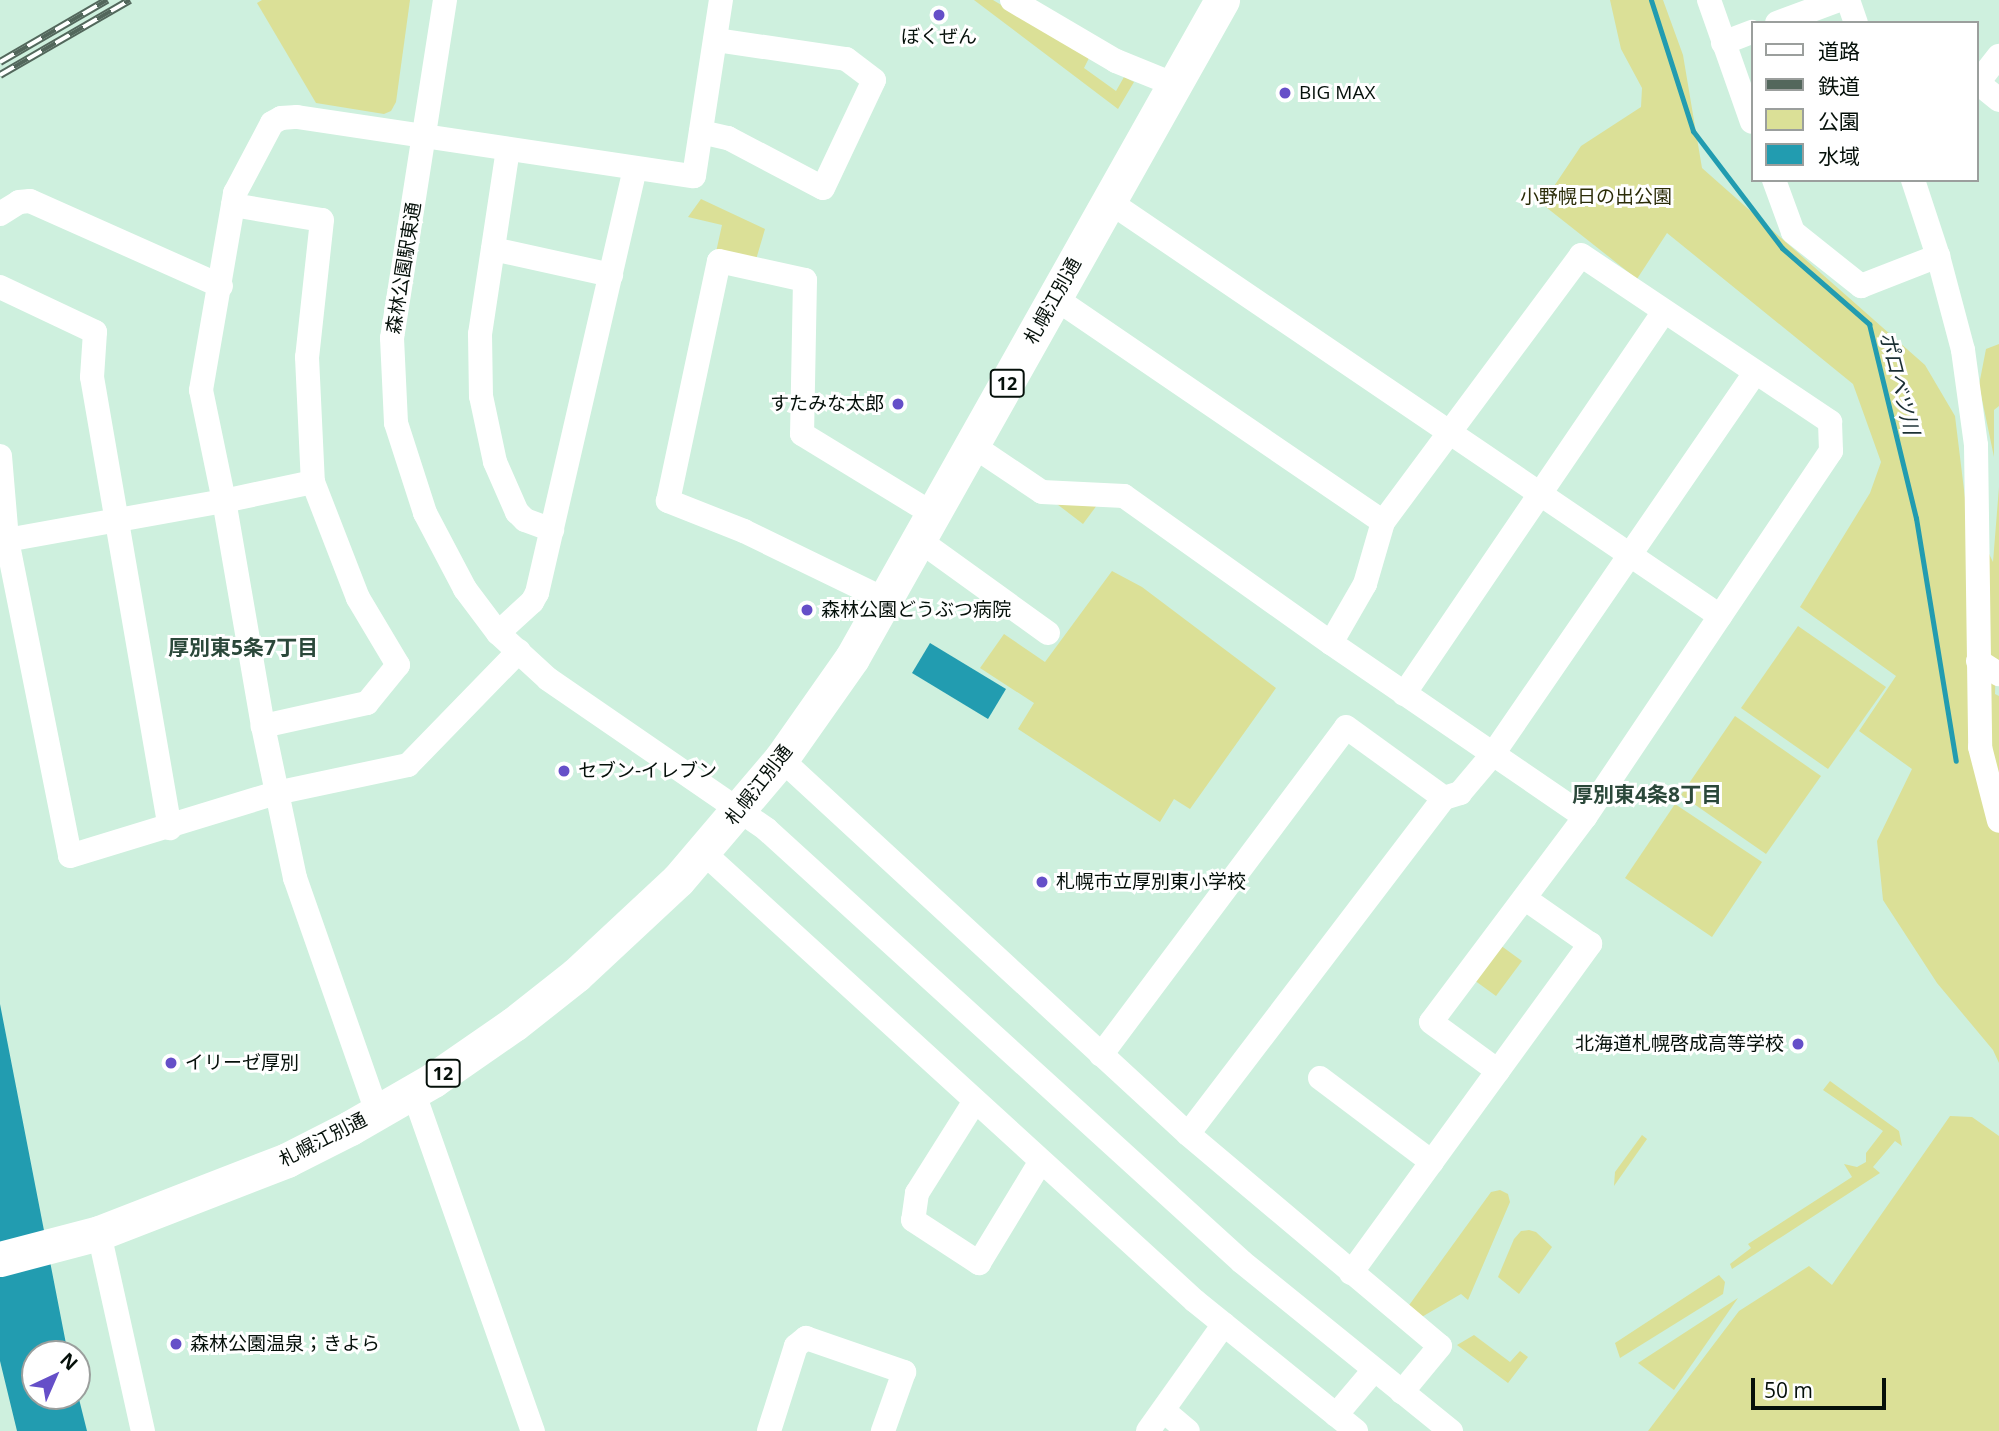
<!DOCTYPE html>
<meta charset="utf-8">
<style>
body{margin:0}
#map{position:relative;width:1999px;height:1431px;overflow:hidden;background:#cef0de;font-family:"Open Sans","Noto Sans JP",sans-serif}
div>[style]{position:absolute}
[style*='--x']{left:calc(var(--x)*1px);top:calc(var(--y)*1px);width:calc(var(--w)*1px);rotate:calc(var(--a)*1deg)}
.green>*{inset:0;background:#dbe097}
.water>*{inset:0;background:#229cb0}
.stream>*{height:5px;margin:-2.5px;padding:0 2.5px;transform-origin:2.5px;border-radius:2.5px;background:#229cb0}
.minor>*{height:24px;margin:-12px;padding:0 12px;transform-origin:12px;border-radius:12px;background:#fff}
.highway>*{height:35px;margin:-17.5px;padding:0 17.5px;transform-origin:17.5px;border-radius:17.5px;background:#fff}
.rail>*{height:8px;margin-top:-4px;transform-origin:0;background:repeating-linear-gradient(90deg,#fff 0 16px,#53675c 0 32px);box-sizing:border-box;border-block:2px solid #53675c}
.dots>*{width:19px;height:19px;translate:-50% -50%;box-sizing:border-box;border:4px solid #fff;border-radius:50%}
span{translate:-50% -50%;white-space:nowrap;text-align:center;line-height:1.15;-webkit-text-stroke:6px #fff;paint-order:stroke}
.shield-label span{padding:2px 5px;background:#fff;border:2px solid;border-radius:5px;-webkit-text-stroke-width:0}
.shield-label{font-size:18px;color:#05100a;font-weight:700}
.poi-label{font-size:19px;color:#05100a}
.left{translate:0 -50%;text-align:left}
.right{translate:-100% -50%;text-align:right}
.park-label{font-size:19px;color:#2b2c08}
.street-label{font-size:19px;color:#05100a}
.water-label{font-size:21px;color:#1b2f33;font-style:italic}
.neighbourhood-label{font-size:21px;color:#2b483a;font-weight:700}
.legend{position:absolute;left:1751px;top:21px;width:228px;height:161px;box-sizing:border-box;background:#fff;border:2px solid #9b9f9d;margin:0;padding:9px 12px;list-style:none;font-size:21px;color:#05100a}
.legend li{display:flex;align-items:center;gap:14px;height:35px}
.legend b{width:35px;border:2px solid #9b9f9d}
.north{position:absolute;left:21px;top:1340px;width:70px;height:70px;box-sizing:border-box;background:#fff;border:2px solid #9b9f9d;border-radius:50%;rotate:44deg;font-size:19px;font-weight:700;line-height:28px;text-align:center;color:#05100a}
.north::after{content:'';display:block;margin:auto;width:24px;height:32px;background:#654fc8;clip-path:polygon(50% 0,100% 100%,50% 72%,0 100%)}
.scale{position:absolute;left:1751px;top:1378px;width:135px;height:32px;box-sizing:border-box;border:4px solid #05100a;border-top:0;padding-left:9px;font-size:21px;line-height:24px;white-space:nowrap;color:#05100a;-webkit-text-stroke:5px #fff;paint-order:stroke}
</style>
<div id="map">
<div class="green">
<i style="clip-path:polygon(262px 0,410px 0,396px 102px,391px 111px,384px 114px,316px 103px,257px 3px)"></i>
<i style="clip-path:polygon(974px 0,993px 0,1089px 58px,1084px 68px,1116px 91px,1124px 77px,1134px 82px,1118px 109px)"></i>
<i style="clip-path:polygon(1610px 0,1663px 0,1683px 55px,1702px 168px,1925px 365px,1955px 416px,1966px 506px,1993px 562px,1999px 487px,1999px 661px,1996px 660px,1995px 694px,1999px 696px,1999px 1063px,1993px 1050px,1937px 983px,1883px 900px,1877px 841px,1912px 769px,1859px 731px,1896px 676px,1800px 607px,1870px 493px,1881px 462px,1853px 384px,1667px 233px,1637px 279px,1542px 204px,1581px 146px,1641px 107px,1642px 88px,1621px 49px)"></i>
<i style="clip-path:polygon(701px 199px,765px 229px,755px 263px,716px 252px,722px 225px,688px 217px)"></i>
<i style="clip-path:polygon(1999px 344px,1999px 406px,1994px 410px,1994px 457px,1979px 385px,1986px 349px)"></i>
<i style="clip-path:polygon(1103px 497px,1083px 524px,1053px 501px)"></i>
<i style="clip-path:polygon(1112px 571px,1142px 587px,1276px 688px,1190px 809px,1174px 799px,1160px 822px,1018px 729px,1034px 703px,980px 668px,1004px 634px,1045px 662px)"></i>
<i style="clip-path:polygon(1798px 626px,1886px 687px,1828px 769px,1741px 708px)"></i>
<i style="clip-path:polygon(1735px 716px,1821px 776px,1766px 854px,1681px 795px)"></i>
<i style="clip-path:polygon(1675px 804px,1762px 862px,1712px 937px,1625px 878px)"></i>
<i style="clip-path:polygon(1500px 945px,1522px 961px,1496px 996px,1474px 980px)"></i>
<i style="clip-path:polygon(1830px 1081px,1899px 1131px,1902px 1146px,1895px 1141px,1873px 1167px,1880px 1173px,1732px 1269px,1730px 1264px,1751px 1248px,1748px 1244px,1852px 1177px,1844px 1164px,1857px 1167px,1866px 1162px,1866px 1153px,1883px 1131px,1823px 1090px)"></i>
<i style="clip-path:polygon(1950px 1116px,1972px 1117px,1999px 1136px,1999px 1431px,1648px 1431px,1739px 1311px,1809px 1266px,1832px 1285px)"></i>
<i style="clip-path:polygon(1642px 1135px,1647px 1139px,1614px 1186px,1615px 1172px)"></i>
<i style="clip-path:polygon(1500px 1190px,1508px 1194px,1510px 1202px,1468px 1300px,1461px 1294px,1420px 1318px,1407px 1308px,1491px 1192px)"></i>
<i style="clip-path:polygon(1529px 1230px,1536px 1232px,1552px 1247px,1519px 1294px,1498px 1277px,1514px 1239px,1521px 1231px)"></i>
<i style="clip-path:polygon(1719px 1275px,1725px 1282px,1723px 1294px,1620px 1358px,1615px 1343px)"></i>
<i style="clip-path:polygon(1738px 1298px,1674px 1390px,1638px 1363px)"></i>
<i style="clip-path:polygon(1474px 1335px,1510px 1362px,1520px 1351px,1528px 1357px,1508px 1383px,1457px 1345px)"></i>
</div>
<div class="water">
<i style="clip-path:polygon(930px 643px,1006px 689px,988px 719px,912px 673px)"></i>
<i style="clip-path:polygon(0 1004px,68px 1354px,35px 1354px,35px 1396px,77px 1396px,77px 1391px,87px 1431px,17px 1431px,0 1361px)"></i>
</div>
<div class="stream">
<i style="--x:1651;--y:0;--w:138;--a:72.2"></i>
<i style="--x:1693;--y:131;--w:147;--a:52.7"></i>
<i style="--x:1782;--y:248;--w:116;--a:41.1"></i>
<i style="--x:1869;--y:324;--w:200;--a:76.4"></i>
<i style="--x:1916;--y:518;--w:246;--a:80.7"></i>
</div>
<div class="minor">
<i style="--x:445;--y:0;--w:342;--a:98.9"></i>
<i style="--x:392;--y:338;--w:85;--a:87.3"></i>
<i style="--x:396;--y:423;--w:95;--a:72.1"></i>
<i style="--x:425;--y:513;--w:86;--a:62.2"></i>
<i style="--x:465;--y:589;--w:55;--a:53.1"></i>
<i style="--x:498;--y:633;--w:68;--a:42.6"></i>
<i style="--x:548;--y:679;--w:265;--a:34.5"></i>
<i style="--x:766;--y:829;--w:643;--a:42.29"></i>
<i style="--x:1242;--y:1262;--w:269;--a:39"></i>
<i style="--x:1012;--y:0;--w:121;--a:30.4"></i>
<i style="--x:1116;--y:61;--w:61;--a:22"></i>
<i style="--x:1709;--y:0;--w:129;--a:70.6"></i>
<i style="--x:1848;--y:0;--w:24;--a:71"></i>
<i style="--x:1777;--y:23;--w:66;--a:-20.4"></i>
<i style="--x:1723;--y:43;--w:31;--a:-21"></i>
<i style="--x:1978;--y:83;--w:27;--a:39"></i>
<i style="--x:1976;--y:85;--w:37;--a:-52"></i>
<i style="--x:701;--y:132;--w:28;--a:13"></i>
<i style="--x:728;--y:138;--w:107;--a:27.8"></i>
<i style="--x:823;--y:188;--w:119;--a:-64.7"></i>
<i style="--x:874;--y:80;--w:35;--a:-143"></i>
<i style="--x:846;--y:59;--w:132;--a:-171.7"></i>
<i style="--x:508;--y:149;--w:187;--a:98.6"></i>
<i style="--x:480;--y:334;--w:62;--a:89.1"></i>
<i style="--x:481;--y:396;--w:67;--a:78"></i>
<i style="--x:495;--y:462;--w:55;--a:66.3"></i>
<i style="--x:517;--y:512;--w:11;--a:45"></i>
<i style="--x:525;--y:520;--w:29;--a:20"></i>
<i style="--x:1774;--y:180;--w:55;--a:69.9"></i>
<i style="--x:1793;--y:232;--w:87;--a:38.5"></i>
<i style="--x:1861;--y:286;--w:83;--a:-21.3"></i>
<i style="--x:1913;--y:180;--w:80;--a:71.8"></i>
<i style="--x:1938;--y:256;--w:97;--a:75.1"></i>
<i style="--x:1963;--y:350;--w:96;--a:82.2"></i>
<i style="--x:1976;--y:445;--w:302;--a:89.2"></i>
<i style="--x:1980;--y:747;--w:76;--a:75.6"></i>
<i style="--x:1107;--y:200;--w:741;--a:34.16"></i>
<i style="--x:233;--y:205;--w:90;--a:9.6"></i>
<i style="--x:322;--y:220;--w:138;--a:96.2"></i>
<i style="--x:307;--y:357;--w:125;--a:87.3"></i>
<i style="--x:313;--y:482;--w:124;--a:68.8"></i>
<i style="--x:358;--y:598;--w:78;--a:59.2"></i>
<i style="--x:398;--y:665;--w:49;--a:129.2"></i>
<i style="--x:367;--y:703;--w:107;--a:167.5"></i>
<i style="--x:0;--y:214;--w:22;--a:-32"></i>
<i style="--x:19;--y:202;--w:11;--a:-5"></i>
<i style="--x:30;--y:201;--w:209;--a:24"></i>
<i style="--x:493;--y:249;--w:121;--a:12.4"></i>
<i style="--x:0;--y:287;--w:105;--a:25.3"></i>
<i style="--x:95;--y:332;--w:45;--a:93.8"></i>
<i style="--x:92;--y:377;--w:458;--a:80.2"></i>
<i style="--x:1055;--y:298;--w:397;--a:34.3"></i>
<i style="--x:972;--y:445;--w:84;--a:33.9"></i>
<i style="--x:1042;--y:492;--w:82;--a:2.8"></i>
<i style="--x:1124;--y:496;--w:254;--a:35.4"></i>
<i style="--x:1331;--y:643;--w:308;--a:34.4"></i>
<i style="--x:0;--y:456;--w:84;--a:85.2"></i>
<i style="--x:7;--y:540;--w:322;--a:78.7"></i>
<i style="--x:70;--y:856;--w:215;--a:-17"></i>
<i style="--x:276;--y:793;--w:135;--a:-12"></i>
<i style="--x:408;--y:765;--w:159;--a:-45.8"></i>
<i style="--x:7;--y:540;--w:220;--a:-10.2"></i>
<i style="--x:224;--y:501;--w:91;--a:-12.1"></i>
<i style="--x:919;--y:540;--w:159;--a:35.8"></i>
<i style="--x:886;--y:600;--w:158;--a:-154.1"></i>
<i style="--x:744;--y:531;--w:82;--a:-158.5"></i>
<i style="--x:668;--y:501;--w:245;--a:-78"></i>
<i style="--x:719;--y:261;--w:88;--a:12.5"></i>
<i style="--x:805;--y:280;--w:154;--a:91.1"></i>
<i style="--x:802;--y:434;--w:153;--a:31.4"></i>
<i style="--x:498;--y:633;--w:46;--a:-42.4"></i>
<i style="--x:532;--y:602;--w:10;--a:-61"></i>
<i style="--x:537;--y:593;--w:436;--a:-77"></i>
<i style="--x:1331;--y:643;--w:68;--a:-60"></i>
<i style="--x:1365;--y:584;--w:65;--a:-73.8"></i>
<i style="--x:1383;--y:522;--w:332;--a:-53.4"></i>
<i style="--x:1581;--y:255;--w:300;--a:33.8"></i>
<i style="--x:1830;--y:422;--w:29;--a:88"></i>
<i style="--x:1831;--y:451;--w:441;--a:123.9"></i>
<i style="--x:1585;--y:817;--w:256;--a:126.9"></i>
<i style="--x:1431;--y:1022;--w:83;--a:36.2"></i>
<i style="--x:1978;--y:661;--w:25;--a:32"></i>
<i style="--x:1404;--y:694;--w:462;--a:-55.8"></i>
<i style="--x:781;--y:759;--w:553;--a:42.66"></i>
<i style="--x:1188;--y:1134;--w:329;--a:40.1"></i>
<i style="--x:1440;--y:1346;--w:60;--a:129.6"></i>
<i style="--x:704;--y:853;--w:665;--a:42.38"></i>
<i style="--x:1195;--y:1301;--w:207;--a:38.9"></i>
<i style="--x:1101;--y:1055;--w:409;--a:-53.2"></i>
<i style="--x:1346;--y:727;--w:121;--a:35.9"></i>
<i style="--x:1444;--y:798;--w:17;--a:-17"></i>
<i style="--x:1460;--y:793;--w:51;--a:-49.8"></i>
<i style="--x:1493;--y:754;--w:462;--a:-55.5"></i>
<i style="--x:1320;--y:1078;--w:140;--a:36.9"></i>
<i style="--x:413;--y:1091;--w:361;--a:70.6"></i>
<i style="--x:975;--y:1101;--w:109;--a:122.2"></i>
<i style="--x:917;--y:1193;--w:27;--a:98"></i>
<i style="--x:913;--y:1220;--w:79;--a:33.1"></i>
<i style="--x:979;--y:1263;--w:119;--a:-58.7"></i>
<i style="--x:377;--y:1112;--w:248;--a:-109.3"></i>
<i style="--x:295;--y:878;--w:155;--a:-101.9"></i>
<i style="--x:263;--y:726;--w:228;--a:-99.8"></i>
<i style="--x:224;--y:501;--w:113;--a:-101.7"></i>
<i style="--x:201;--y:390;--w:200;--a:-80.2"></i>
<i style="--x:235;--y:193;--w:79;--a:-62.1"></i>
<i style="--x:272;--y:123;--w:10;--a:-29"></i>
<i style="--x:281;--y:118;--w:16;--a:-4"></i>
<i style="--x:297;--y:117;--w:401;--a:8.5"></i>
<i style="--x:694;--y:176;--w:178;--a:-81.3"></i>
<i style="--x:1188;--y:1134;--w:422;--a:-52.7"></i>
<i style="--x:99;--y:1233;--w:203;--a:77.5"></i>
<i style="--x:1351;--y:1273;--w:407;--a:-54"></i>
<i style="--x:1590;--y:944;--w:80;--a:-145.1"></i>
<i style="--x:1164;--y:1411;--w:31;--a:40"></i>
<i style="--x:1336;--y:1415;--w:59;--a:-49.8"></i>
<i style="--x:769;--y:1431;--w:89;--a:-72.4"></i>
<i style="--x:796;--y:1346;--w:13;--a:-39"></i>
<i style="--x:806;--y:1338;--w:104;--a:19.1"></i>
<i style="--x:904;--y:1372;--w:63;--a:109.6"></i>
<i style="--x:1148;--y:1431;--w:131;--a:-54.6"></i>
</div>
<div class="highway">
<i style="--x:0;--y:1259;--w:102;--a:-14.7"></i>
<i style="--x:99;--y:1233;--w:202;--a:-21.2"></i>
<i style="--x:287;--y:1160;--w:71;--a:-26.9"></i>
<i style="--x:350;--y:1128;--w:96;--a:-30"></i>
<i style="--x:433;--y:1080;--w:98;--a:-34.7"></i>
<i style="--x:514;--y:1024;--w:79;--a:-38.3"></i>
<i style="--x:576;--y:975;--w:139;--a:-43"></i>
<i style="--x:678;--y:880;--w:159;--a:-49.6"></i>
<i style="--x:781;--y:759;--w:123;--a:-54.9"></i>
<i style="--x:852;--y:658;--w:755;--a:-60.65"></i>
</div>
<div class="rail">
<i style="--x:0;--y:62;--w:124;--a:-30.1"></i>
<i style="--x:0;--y:75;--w:150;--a:-30"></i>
</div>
<div class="dots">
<i style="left:939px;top:15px;background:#654fc8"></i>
<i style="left:1285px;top:93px;background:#654fc8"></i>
<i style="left:898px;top:404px;background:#654fc8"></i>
<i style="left:807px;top:610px;background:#654fc8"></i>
<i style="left:564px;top:771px;background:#654fc8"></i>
<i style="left:1042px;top:882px;background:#654fc8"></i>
<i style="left:1798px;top:1044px;background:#654fc8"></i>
<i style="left:171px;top:1063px;background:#654fc8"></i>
<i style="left:176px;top:1344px;background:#654fc8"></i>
</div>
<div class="shield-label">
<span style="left:1007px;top:383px">12</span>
<span style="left:443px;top:1073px">12</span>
</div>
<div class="poi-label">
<span style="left:939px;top:37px">ぼくぜん</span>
<span class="left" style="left:1299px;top:93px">BIG MAX</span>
<span class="right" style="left:884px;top:404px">すたみな太郎</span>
<span class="left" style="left:821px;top:610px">森林公園どうぶつ病院</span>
<span class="left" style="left:578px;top:771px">セブン-イレブン</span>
<span class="left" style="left:1056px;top:882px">札幌市立厚別東小学校</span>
<span class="right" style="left:1784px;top:1044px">北海道札幌啓成高等学校</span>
<span class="left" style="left:185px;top:1063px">イリーゼ厚別</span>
<span class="left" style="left:190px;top:1344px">森林公園温泉；きよら</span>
</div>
<div class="park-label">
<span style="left:1596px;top:197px">小野幌日の出公園</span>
</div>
<div class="street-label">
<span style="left:404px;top:268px;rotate:-81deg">森林公園駅東通</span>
<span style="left:1053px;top:301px;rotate:-61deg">札幌江別通</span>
<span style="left:759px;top:785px;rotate:-52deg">札幌江別通</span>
<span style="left:323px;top:1140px;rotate:-27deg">札幌江別通</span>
</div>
<div class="water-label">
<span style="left:1900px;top:383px;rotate:76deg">ポロベツ川</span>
</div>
<div class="neighbourhood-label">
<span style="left:243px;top:647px">厚別東5条7丁目</span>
<span style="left:1647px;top:794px">厚別東4条8丁目</span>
</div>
<ul class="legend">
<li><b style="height:9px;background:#fff"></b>道路</li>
<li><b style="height:9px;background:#53675c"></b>鉄道</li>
<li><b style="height:19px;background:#dbe097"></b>公園</li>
<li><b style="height:19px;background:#229cb0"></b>水域</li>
</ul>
<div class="north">N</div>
<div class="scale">50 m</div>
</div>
